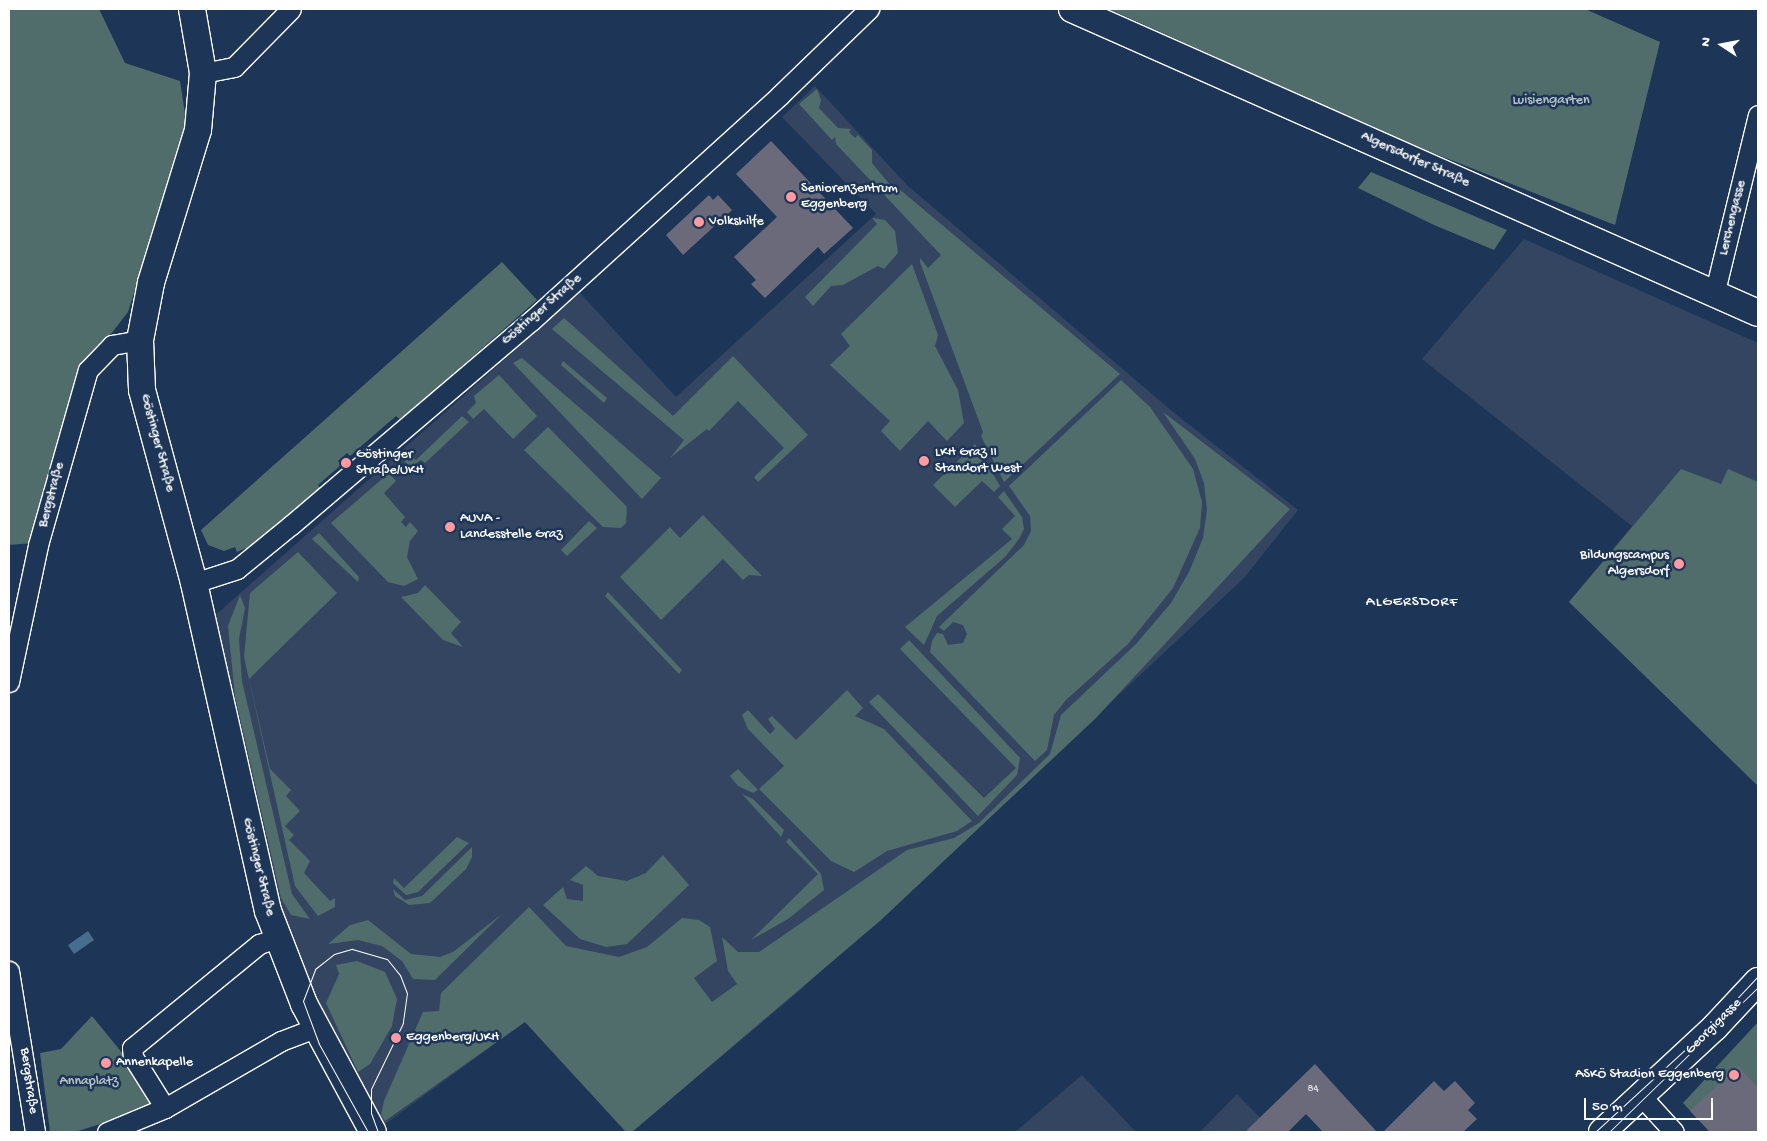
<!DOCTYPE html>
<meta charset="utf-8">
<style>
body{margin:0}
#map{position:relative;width:1767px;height:1141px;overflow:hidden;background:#1d3557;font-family:"Gochi Hand",sans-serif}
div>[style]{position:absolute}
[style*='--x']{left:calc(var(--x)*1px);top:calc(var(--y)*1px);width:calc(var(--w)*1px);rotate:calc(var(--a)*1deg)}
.built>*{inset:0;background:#344562}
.green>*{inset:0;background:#506d6b}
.water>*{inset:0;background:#466d8e}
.building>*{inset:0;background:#6a6a7b}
.roads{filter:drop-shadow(1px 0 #fff) drop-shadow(-1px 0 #fff) drop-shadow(0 1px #fff) drop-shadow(0 -1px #fff)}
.street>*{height:19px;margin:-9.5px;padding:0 9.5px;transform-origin:9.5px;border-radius:9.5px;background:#1d3557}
.secondary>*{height:26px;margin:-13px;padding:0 13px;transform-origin:13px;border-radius:13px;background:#1d3557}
.tram>*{height:1px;margin:-0.5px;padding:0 0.5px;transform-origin:0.5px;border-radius:0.5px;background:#fff}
.dots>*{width:14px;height:14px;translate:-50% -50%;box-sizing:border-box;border:2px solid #1d3557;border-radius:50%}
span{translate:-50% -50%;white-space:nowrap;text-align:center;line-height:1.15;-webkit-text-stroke:5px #1d3557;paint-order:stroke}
.number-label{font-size:11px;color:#dadade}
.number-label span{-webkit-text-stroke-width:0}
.park-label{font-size:14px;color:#b9c5c4}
.street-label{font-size:14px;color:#fff}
.poi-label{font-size:14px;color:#fff}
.left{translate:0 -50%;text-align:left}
.right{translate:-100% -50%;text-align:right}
.neighbourhood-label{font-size:15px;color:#fff;letter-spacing:1px}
.frame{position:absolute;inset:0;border:10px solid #fff;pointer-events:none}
.north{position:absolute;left:1697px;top:20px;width:50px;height:50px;-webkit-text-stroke:4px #1d3557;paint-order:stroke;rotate:281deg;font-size:14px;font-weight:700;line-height:20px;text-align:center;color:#fff}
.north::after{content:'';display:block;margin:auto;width:18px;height:22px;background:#fff;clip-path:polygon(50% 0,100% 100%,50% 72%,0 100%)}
.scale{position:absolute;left:1584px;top:1098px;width:129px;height:22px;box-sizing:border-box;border:2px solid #fff;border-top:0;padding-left:6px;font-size:15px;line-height:18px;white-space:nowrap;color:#fff;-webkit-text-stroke:4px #1d3557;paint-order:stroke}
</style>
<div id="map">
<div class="built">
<i style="clip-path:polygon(815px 86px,907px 185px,1173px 412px,1298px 510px,1244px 578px,914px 886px,798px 992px,632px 1132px,626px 1132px,525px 1022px,381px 1127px,275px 917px,211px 619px,580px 293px,676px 397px,876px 214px,782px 117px)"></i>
<i style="clip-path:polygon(1524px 239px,1758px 343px,1758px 786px,1569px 602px,1632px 526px,1422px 359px)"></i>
<i style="clip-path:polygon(1082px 1075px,1136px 1132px,1015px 1132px)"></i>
<i style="clip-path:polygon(1237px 1094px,1274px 1132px,1200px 1132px)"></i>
</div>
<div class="green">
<i style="clip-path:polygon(9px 9px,99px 9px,125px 63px,180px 81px,187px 127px,128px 312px,80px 374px,34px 543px,9px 545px)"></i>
<i style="clip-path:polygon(1109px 9px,1585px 9px,1660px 42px,1615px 225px,1398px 139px)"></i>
<i style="clip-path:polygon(817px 89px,821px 100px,819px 108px,838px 128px,851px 129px,849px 132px,855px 138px,858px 135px,872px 150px,872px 163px,891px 186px,898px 188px,1120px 374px,1004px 482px,981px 436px,983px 432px,920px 262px,920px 258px,928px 268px,941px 255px,836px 144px,835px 137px,832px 140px,799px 104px)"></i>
<i style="clip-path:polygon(1371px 172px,1507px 230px,1494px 250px,1434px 225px,1358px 188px)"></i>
<i style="clip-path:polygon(872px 218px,885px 220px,895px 231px,898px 253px,884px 269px,878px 266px,843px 285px,831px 286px,813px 306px,805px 297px,877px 224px)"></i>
<i style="clip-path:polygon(502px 262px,537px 300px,401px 420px,396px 416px,350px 456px,347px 453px,338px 461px,341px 465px,318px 485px,322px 490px,253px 545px,237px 552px,235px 547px,224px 551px,208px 545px,201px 530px)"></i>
<i style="clip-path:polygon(912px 264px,938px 335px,935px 346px,958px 390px,964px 423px,947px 441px,928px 421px,900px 451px,881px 431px,890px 421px,830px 365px,850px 346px,841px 334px)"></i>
<i style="clip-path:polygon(564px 318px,673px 416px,733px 356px,808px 435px,758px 482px,754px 477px,784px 448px,738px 401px,709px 431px,707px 429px,670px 458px,684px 440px,552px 329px)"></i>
<i style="clip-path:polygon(522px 358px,661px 478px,642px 499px,513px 363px)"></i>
<i style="clip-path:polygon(563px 361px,607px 398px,604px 403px,561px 365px)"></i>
<i style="clip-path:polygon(499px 375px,537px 416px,513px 439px,484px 409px,473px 419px,467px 412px,476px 403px,474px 396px)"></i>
<i style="clip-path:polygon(1121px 380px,1150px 407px,1193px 469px,1202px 502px,1200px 528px,1173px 588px,1128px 644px,1066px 700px,1054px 715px,1047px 750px,1035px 761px,930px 652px,932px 641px,937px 633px,943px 634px,948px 645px,963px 643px,967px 634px,963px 625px,953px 622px,944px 631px,939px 627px,1024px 545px,1031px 531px,1030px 516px,1009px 486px)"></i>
<i style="clip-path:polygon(1163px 412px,1290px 509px,1096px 718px,881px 920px,632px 1132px,626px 1132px,525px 1022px,385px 1121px,381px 1115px,384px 1101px,423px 1012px,439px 1011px,441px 993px,529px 907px,566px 946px,619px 957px,647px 947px,682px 918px,699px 920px,710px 927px,717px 961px,694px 978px,712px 1002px,737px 984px,728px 971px,722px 937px,738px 952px,759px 952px,907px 850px,954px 838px,979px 823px,1050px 754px,1061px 715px,1136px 644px,1171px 603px,1189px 572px,1203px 538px,1207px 509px,1204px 483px,1195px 459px)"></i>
<i style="clip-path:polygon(462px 416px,469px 422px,425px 463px,421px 460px,410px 467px,404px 461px,409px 455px,416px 460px)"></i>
<i style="clip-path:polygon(548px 427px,627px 507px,626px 523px,621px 528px,603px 527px,524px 450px)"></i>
<i style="clip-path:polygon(975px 444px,1000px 486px,994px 492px,982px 481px,955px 507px,933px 485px)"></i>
<i style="clip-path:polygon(1681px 469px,1721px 484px,1728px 469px,1758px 482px,1758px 786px,1569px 602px)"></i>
<i style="clip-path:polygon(389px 473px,396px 481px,384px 493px,405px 517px,401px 522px,406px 527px,410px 522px,418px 531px,410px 541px,407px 557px,418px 579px,404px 586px,388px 582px,331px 523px)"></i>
<i style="clip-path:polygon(1004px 491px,1022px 517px,1024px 529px,1019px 539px,1005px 557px,937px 616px,924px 645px,905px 627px,1012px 539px,1002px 529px,1015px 516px,998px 497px)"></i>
<i style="clip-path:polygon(703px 515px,762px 576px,749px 575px,743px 580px,723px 559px,661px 620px,620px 577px,670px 527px,680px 538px)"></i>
<i style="clip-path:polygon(589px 521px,597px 528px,567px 556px,561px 550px)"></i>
<i style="clip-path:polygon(319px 533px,359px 577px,358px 582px,312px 539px)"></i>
<i style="clip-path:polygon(298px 552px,337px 593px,249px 679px,270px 769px,291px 790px,286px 796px,300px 811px,285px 826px,294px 835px,289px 840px,310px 861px,304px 873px,330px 901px,335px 898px,335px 907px,318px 916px,295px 886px,244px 657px,250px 593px)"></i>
<i style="clip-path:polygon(425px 585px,461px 622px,451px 633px,463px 647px,443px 640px,401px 597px,418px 593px)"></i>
<i style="clip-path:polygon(608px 592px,682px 670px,679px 674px,605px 596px)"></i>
<i style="clip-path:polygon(240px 595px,245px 608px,239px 639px,242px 681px,292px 894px,310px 919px,291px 915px,281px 898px,235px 696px,228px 626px)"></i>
<i style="clip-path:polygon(909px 640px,1020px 758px,1017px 775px,978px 816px,869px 702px,878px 694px,984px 798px,1016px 768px,900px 649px)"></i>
<i style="clip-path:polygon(847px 690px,863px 708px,855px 716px,884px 729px,972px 821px,957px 831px,887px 851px,854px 872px,831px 861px,759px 789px,784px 766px,748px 729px,742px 715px,748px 710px,770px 734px,775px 729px,768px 719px,772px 716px,796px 740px)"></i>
<i style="clip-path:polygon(738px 769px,758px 790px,753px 793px,738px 786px,730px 776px)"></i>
<i style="clip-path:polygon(742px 794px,753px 799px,784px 830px,781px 837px)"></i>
<i style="clip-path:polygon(457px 837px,469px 843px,418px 892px,406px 895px,393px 883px,394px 878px,404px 888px)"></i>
<i style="clip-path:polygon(789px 838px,821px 874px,824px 890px,788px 919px,751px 940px,818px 874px,786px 842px)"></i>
<i style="clip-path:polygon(472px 847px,472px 857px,466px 869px,430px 903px,409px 905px,395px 896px,393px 889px,405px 900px,422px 896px)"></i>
<i style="clip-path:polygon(663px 855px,689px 885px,627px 944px,606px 947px,580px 939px,543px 905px,563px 887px,567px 899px,583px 901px,583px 885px,570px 880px,586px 866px,598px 876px,627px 881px,646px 873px)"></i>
<i style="clip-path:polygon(502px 914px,435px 980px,413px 979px,402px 961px,382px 946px,358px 940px,328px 944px,350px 925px,368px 920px,411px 954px,440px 957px,453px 952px)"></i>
<i style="clip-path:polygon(357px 961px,385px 972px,397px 999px,392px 1026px,370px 1064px,358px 1072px,326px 1003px,339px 974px,336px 965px)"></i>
<i style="clip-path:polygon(92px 1016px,123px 1054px,154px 1107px,75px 1132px,50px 1132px,40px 1053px,61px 1049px)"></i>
<i style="clip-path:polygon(1758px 1022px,1758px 1132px,1710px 1132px,1683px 1103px)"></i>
</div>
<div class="water">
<i style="clip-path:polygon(88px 931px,94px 940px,74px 954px,68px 945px)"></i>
</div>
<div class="building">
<i style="clip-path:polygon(771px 141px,853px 228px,824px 254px,818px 247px,765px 298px,751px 284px,756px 280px,734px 257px,777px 217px,736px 174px)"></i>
<i style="clip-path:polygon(709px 195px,713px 200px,718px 195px,732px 210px,683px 255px,666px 235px)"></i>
<i style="clip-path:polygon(1315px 1064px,1377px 1132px,1323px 1132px,1306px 1114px,1288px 1132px,1245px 1132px)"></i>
<i style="clip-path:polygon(1738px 1066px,1758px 1088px,1758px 1132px,1710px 1132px,1690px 1111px)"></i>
<i style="clip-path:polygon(1434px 1081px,1444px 1091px,1455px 1081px,1475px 1103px,1468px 1110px,1477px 1119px,1463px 1132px,1383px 1132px)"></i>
</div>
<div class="roads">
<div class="street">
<i style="--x:203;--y:73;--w:32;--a:-11"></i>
<i style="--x:234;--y:67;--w:81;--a:-45.5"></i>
<i style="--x:1715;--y:291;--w:181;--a:-76.3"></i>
<i style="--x:194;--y:583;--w:45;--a:-18"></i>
<i style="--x:237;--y:569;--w:70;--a:-39.2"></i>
<i style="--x:291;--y:525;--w:315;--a:-40.4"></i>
<i style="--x:531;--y:321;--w:336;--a:-42.2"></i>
<i style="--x:780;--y:95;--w:124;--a:-44"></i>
<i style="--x:9;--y:682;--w:140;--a:-78"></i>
<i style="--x:38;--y:545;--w:182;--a:-74.1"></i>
<i style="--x:88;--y:370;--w:35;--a:-46"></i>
<i style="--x:112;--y:345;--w:28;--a:-10"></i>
<i style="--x:9;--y:971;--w:163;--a:80.8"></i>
<i style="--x:1642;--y:1097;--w:47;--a:47.6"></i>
<i style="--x:165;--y:1108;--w:60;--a:-122.1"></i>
<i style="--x:133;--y:1057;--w:9;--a:-96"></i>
<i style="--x:132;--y:1048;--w:164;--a:-39.3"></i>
<i style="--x:259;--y:944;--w:19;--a:-18"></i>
<i style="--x:107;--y:1132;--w:63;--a:-22.5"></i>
<i style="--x:165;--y:1108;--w:134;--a:-30"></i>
<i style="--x:281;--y:1041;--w:39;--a:-21"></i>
</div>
<div class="secondary">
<i style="--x:192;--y:9;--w:65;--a:80.2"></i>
<i style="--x:203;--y:73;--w:57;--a:95"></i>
<i style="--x:198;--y:130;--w:160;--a:107.1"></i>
<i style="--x:151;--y:283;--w:58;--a:100.9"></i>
<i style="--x:140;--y:340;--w:50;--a:87.7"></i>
<i style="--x:142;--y:390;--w:200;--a:74.9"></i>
<i style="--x:194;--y:583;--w:336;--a:77.3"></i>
<i style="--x:268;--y:911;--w:100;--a:68.8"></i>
<i style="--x:304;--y:1004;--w:145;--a:61.7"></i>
<i style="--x:1072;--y:9;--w:750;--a:23.9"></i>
<i style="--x:1602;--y:1132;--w:154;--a:-42.9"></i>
<i style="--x:1715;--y:1027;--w:63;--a:-46.9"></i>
</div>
</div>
<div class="tram">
<i style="--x:368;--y:1132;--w:101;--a:-119.1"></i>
<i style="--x:319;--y:1044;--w:46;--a:-110.4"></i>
<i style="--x:303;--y:1001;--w:34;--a:-69"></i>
<i style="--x:315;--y:969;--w:24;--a:-38"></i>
<i style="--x:334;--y:954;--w:19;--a:-16"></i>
<i style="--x:352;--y:949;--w:36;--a:16"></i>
<i style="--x:387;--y:959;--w:21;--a:51"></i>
<i style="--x:400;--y:975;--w:19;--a:69"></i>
<i style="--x:407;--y:993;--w:30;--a:98"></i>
<i style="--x:403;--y:1023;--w:73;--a:115.9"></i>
<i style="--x:371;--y:1089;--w:24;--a:90"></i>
<i style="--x:371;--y:1113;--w:20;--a:70"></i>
<i style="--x:1595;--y:1132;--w:160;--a:-42.5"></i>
<i style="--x:1713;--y:1024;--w:66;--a:-46.8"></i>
<i style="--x:1609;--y:1132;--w:208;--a:-44.2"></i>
</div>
<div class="dots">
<i style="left:791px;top:197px;background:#ff9aa2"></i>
<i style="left:699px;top:222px;background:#ff9aa2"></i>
<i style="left:924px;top:461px;background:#ff9aa2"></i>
<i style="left:346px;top:463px;background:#ff9aa2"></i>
<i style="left:450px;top:527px;background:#ff9aa2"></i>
<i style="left:1679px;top:564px;background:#ff9aa2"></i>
<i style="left:396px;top:1038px;background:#ff9aa2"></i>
<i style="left:106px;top:1063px;background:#ff9aa2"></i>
<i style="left:1734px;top:1075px;background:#ff9aa2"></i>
</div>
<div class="number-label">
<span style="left:1313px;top:1089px">84</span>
</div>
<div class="park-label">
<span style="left:1551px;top:101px">Luisiengarten</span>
<span style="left:89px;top:1082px">Annaplatz</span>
</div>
<div class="street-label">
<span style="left:1415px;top:160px;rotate:24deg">Algersdorfer Straße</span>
<span style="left:1733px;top:218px;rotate:-76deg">Lerchengasse</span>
<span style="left:542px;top:310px;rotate:-41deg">Göstinger Straße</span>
<span style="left:157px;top:443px;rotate:75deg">Göstinger Straße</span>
<span style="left:52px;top:495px;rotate:-75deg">Bergstraße</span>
<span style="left:258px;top:867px;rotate:76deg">Göstinger Straße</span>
<span style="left:1714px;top:1027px;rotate:-45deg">Georgigasse</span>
<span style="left:28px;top:1081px;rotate:82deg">Bergstraße</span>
</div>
<div class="poi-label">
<span class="left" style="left:801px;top:197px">Seniorenzentrum<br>Eggenberg</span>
<span class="left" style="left:709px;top:222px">Volkshilfe</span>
<span class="left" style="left:935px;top:461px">LKH Graz II<br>Standort West</span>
<span class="left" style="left:356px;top:463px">Göstinger<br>Straße/UKH</span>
<span class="left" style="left:460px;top:527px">AUVA -<br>Landesstelle Graz</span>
<span class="right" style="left:1669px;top:564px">Bildungscampus<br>Algersdorf</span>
<span class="left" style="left:406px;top:1038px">Eggenberg/UKH</span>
<span class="left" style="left:116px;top:1063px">Annenkapelle</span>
<span class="right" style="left:1724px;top:1075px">ASKÖ Stadion Eggenberg</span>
</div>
<div class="neighbourhood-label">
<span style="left:1412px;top:603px">ALGERSDORF</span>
</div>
<div class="frame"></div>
<div class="north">N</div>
<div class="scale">50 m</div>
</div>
